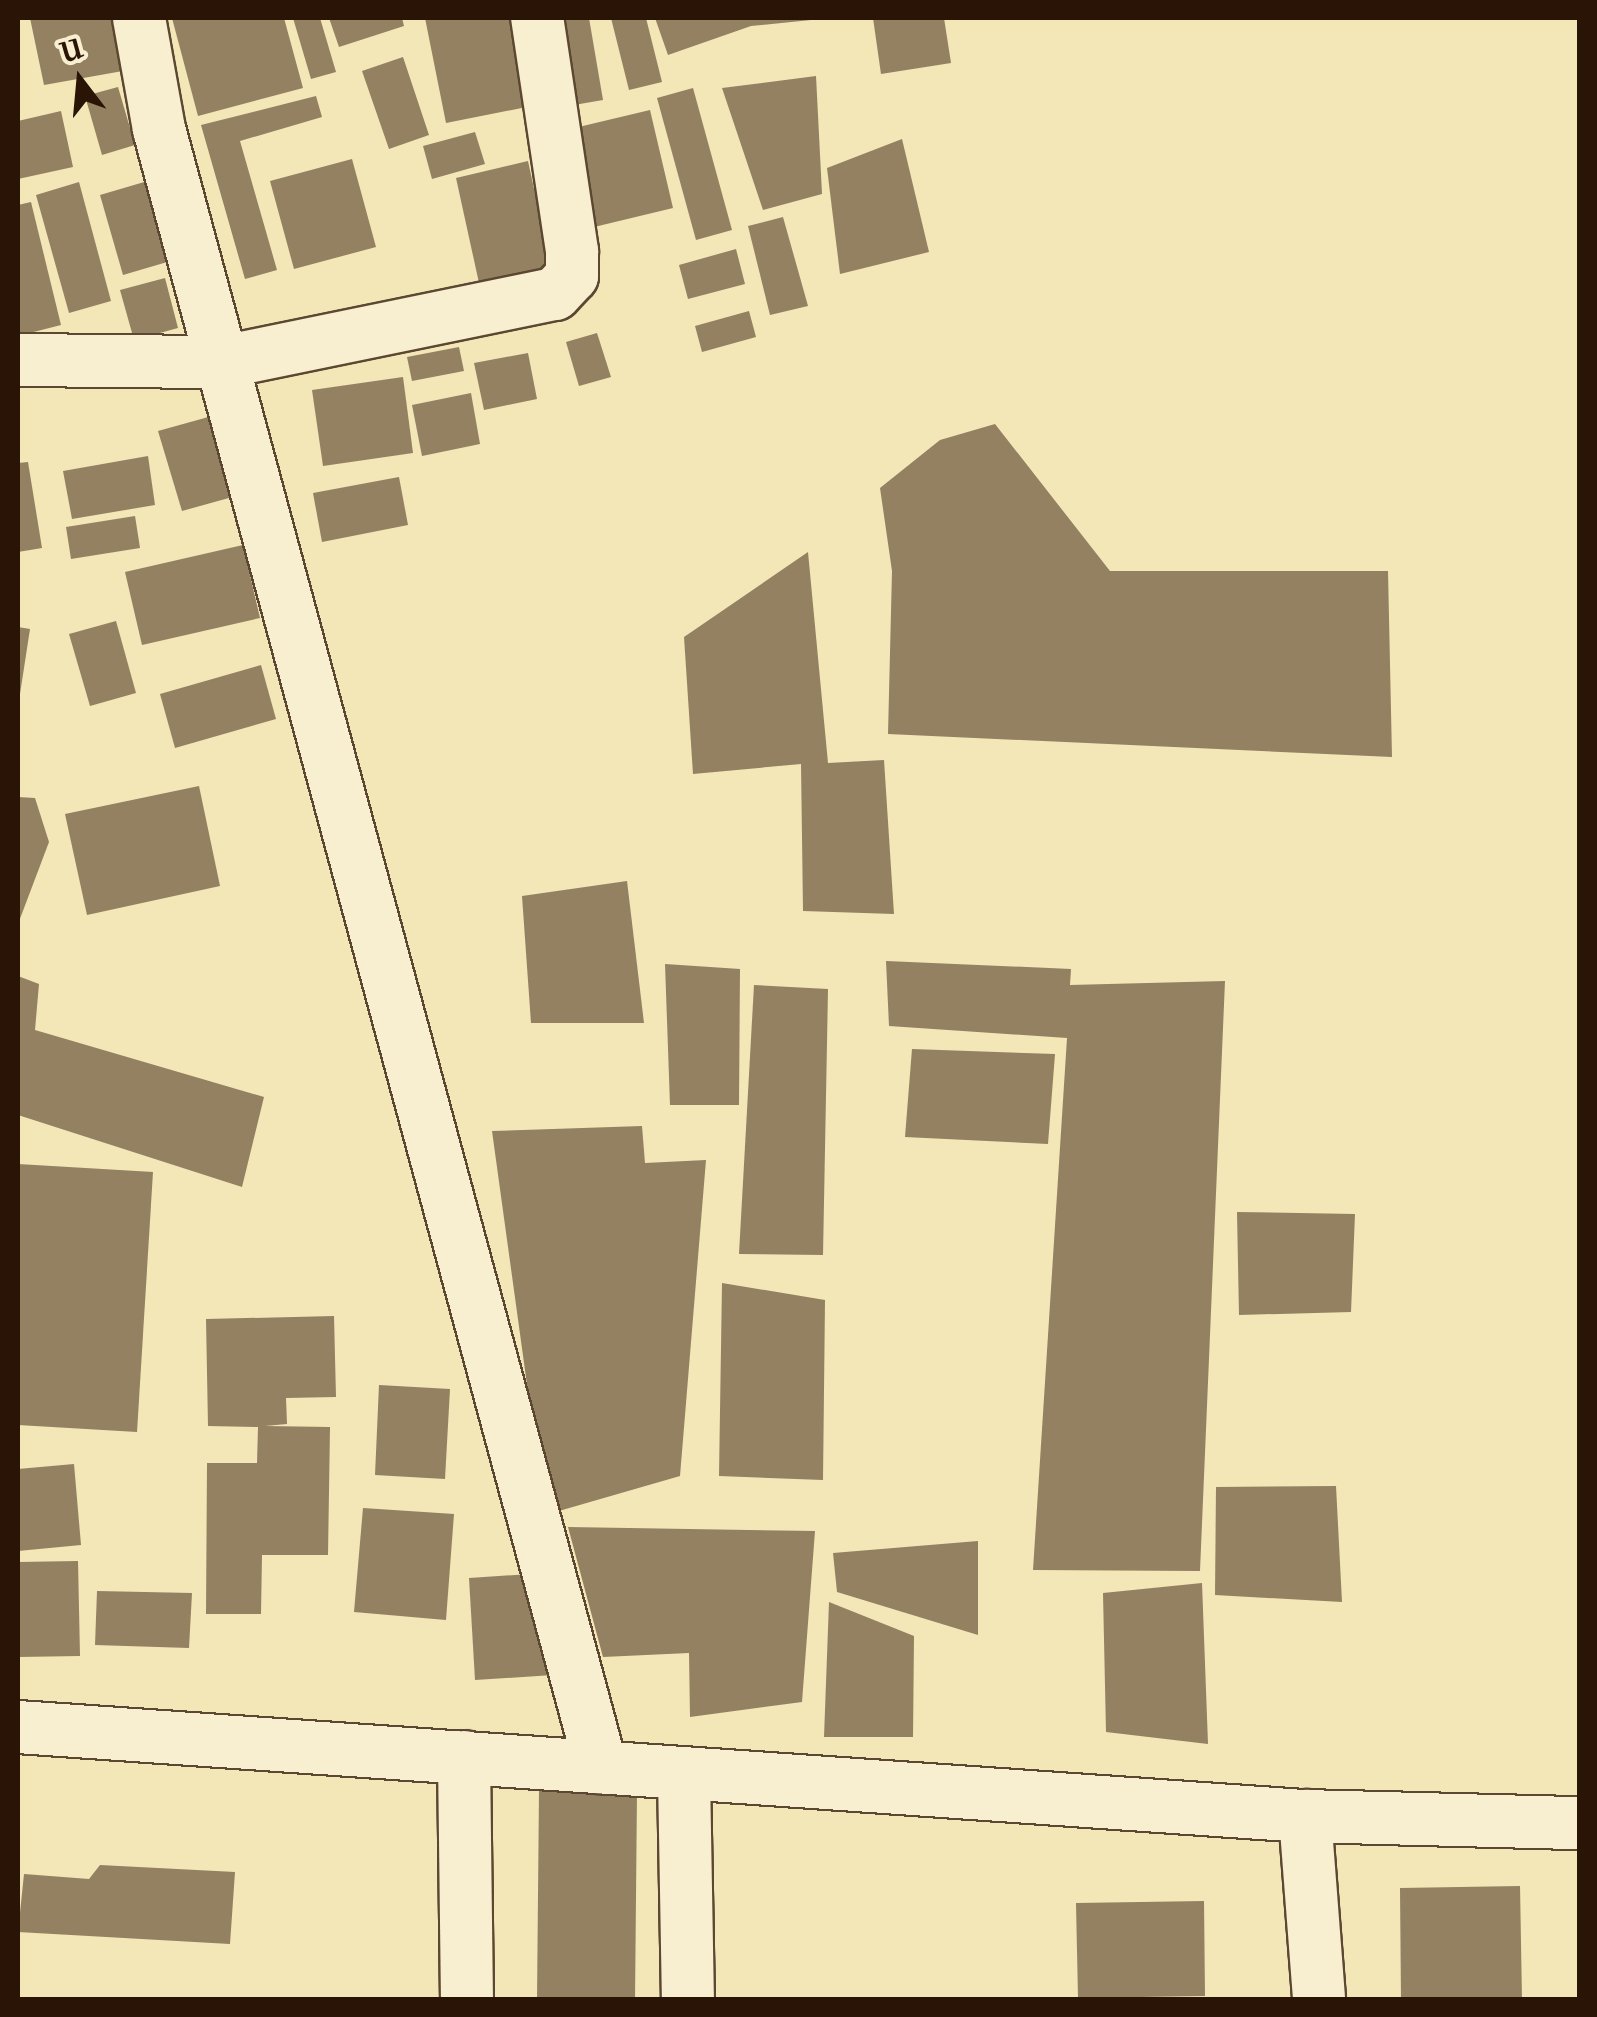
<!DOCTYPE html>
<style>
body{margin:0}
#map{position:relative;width:1597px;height:2017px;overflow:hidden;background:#f3e6b7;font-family:"IM FELL French Canon",serif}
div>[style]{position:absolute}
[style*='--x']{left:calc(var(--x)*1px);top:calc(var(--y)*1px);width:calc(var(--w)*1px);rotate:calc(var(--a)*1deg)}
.building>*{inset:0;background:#938162}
.roads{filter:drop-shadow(2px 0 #5c4832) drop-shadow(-2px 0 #5c4832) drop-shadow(0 2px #5c4832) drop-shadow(0 -2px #5c4832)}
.street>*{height:52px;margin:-26px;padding:0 26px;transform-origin:26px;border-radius:26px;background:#f7efd0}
span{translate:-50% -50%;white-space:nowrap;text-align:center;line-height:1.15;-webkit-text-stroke:9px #f7efd0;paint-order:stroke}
.frame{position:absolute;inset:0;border:20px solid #2a1405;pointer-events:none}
.north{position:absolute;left:30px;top:30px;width:100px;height:100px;-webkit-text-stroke:8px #f7efd0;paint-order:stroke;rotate:344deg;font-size:28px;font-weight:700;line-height:40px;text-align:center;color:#2a1405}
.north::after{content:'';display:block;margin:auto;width:35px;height:45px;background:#2a1405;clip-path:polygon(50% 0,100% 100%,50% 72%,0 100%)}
</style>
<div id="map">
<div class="building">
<i style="clip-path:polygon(30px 18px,125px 18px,134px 69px,44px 85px)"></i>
<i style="clip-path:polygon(172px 18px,284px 18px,303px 88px,198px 116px)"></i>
<i style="clip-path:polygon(293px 18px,320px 18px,336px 72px,311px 79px)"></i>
<i style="clip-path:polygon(329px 18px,402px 18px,404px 26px,339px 47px)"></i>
<i style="clip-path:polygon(425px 18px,514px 18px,532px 106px,446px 123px)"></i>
<i style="clip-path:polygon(553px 18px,589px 18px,603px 100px,568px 106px)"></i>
<i style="clip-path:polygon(611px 18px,646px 18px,662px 82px,629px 90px)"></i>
<i style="clip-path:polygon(655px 18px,811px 18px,811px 20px,751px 26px,668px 55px)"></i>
<i style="clip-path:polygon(873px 18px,944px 18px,951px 63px,881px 74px)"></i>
<i style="clip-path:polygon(403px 57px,429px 135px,389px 149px,362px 71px)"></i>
<i style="clip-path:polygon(816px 76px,822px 194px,763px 210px,722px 88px)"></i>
<i style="clip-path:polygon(118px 87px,135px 145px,102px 155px,85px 96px)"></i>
<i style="clip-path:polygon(693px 88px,732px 230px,696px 240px,657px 98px)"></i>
<i style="clip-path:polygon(316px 96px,322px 117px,240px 141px,277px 270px,245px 279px,201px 125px)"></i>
<i style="clip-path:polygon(650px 110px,673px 208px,590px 228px,566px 130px)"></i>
<i style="clip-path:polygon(61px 111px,73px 167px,18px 179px,18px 121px)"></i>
<i style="clip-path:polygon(475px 132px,485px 164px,432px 179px,423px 146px)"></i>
<i style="clip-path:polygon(902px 139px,929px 252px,840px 274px,827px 168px)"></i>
<i style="clip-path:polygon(352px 159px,376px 247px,294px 269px,270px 181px)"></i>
<i style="clip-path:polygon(528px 161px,553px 276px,481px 292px,456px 178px)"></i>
<i style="clip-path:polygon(151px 180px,174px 260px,123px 275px,100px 195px)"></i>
<i style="clip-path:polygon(79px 182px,111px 301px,69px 313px,36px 195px)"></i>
<i style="clip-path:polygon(31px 202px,61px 325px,18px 336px,18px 205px)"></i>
<i style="clip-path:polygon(783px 217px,808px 306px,770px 315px,748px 226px)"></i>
<i style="clip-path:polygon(736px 249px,745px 284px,688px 299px,679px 265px)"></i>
<i style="clip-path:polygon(165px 278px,178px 328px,134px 340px,120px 290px)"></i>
<i style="clip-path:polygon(749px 311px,756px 337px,702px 352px,695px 326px)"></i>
<i style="clip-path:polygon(597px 333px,611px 377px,579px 386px,566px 342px)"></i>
<i style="clip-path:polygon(459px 347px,464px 371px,412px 381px,407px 357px)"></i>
<i style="clip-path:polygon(528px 353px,537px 399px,484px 410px,474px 363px)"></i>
<i style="clip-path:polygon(403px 377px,413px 453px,323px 466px,312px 390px)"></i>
<i style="clip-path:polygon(471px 393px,480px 444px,422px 456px,412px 405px)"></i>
<i style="clip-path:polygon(212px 416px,236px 496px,182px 511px,158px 431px)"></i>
<i style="clip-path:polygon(995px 424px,1110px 571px,1388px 571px,1392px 757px,888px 734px,892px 571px,880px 488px,940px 440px)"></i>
<i style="clip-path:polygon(148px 456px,155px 505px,72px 519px,63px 471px)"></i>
<i style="clip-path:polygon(28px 462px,42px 548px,18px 552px,18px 463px)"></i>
<i style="clip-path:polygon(399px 477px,408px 525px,322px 542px,313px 493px)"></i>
<i style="clip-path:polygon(135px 516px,140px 548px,71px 559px,66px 527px)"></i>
<i style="clip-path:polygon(243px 545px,260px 618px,142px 645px,125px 572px)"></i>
<i style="clip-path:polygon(808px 552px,828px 763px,884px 760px,894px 914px,803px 911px,801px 764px,693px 774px,684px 637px)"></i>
<i style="clip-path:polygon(116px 621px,136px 693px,90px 706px,69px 634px)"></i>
<i style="clip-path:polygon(18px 627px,30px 629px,20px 694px,18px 694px)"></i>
<i style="clip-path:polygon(261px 665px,276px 719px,175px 748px,160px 694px)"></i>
<i style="clip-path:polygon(199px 786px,220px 886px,87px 915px,65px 814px)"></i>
<i style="clip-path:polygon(18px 797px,35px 798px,49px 842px,18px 924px)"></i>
<i style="clip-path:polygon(627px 881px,644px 1023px,531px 1023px,522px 896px)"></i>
<i style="clip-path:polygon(886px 961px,1071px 969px,1070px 985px,1225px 981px,1200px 1571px,1033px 1570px,1067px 1038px,889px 1026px)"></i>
<i style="clip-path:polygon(665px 964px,740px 969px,739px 1105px,670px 1105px)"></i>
<i style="clip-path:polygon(18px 976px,39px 984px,35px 1030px,264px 1097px,242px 1187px,18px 1115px)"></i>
<i style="clip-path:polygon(754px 985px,828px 989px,823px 1255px,739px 1254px)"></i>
<i style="clip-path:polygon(912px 1049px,1055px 1054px,1048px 1144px,905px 1137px)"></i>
<i style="clip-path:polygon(642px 1126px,645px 1163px,706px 1160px,680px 1476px,545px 1515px,492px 1131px)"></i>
<i style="clip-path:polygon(18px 1164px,153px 1172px,137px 1432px,18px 1425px)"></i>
<i style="clip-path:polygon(1237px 1212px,1355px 1214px,1351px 1312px,1239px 1315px)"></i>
<i style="clip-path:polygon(722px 1283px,825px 1300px,823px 1480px,719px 1476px)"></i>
<i style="clip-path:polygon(334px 1316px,336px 1397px,286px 1398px,287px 1424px,265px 1426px,330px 1427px,328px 1555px,262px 1555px,261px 1614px,206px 1614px,207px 1463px,257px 1463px,258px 1427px,208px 1426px,206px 1319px)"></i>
<i style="clip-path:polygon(379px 1385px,450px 1389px,445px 1479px,375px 1475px)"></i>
<i style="clip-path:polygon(74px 1464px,81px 1545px,18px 1551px,18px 1469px)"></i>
<i style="clip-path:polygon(1336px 1486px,1342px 1602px,1215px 1595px,1216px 1487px)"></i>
<i style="clip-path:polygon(363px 1508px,454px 1514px,446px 1620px,354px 1612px)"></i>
<i style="clip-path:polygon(568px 1527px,815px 1531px,802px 1702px,690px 1717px,689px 1653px,603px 1657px)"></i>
<i style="clip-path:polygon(978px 1541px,978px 1635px,837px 1592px,833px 1553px)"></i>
<i style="clip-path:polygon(78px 1561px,80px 1656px,18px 1657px,18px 1562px)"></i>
<i style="clip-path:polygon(547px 1573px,553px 1675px,475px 1680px,469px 1578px)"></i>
<i style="clip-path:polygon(1202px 1583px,1208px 1744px,1106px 1732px,1103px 1593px)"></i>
<i style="clip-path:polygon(97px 1591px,192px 1593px,189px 1648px,95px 1645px)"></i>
<i style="clip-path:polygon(829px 1602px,914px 1636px,913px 1737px,824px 1737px)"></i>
<i style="clip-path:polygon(539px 1791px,637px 1792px,635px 2000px,537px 2000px)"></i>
<i style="clip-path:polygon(100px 1865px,235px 1872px,230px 1944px,18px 1932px,24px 1874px,89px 1879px)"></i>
<i style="clip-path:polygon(1520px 1886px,1522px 2000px,1401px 2000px,1400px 1888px)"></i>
<i style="clip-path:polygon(1204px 1901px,1205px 1996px,1078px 1998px,1076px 1903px)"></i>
</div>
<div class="roads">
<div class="street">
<i style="--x:139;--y:18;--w:113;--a:79.8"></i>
<i style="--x:159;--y:129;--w:1697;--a:74.9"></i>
<i style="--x:18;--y:360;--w:205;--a:0.6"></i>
<i style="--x:223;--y:362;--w:339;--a:-11.6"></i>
<i style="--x:555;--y:294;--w:25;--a:-47"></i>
<i style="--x:572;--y:276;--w:25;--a:-90"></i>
<i style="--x:572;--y:251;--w:236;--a:-98.5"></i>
<i style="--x:18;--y:1727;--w:1290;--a:3.96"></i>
<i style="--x:1305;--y:1816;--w:275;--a:1.5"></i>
<i style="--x:464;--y:1757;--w:243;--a:89.3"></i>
<i style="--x:684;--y:1775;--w:225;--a:89"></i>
<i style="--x:1305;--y:1816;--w:185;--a:85.6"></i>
</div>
</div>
<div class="frame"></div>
<div class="north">U</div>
</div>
